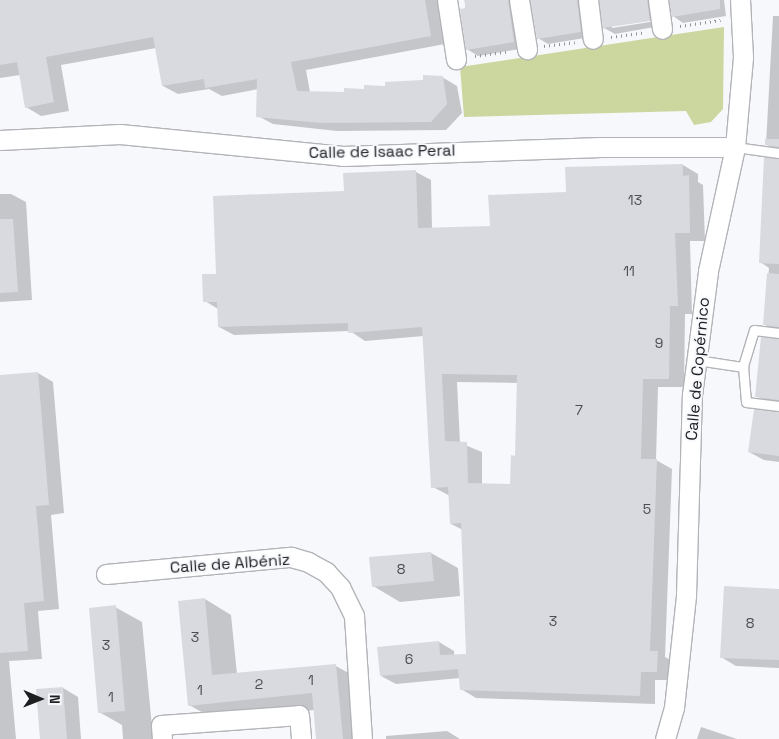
<!DOCTYPE html>
<meta charset="utf-8">
<style>
body{margin:0}
#map{position:relative;width:779px;height:739px;overflow:hidden;background:#f6f8fc;font-family:"Space Grotesk",sans-serif}
div>[style]{position:absolute}
[style*='--x']{left:calc(var(--x)*1px);top:calc(var(--y)*1px);width:calc(var(--w)*1px);rotate:calc(var(--a)*1deg)}
.green>*{inset:0;background:#ccd69f}
.shadow>*{inset:0;background:#0003}
.building>*{inset:0;background:#d9dadf}
.path>*{height:3px;margin-top:-1.5px;transform-origin:0;background:repeating-linear-gradient(90deg,#939497 0 1px,transparent 0 5px)}
.roads{filter:drop-shadow(1px 0 #b3b4b8) drop-shadow(-1px 0 #b3b4b8) drop-shadow(0 1px #b3b4b8) drop-shadow(0 -1px #b3b4b8)}
.lane>*{height:9px;margin:-4.5px;padding:0 4.5px;transform-origin:4.5px;border-radius:4.5px;background:#fff}
.street>*{height:19px;margin:-9.5px;padding:0 9.5px;transform-origin:9.5px;border-radius:9.5px;background:#fff}
span{translate:-50% -50%;white-space:nowrap;text-align:center;line-height:1.15;-webkit-text-stroke:4px #f6f8fc;paint-order:stroke}
.number-label{font-size:14px;color:#4c4d4f}
.number-label span{-webkit-text-stroke-width:0}
.street-label{font-size:16px;color:#1d1e1f}
.north{position:absolute;left:15px;top:674px;width:50px;height:50px;-webkit-text-stroke:4px #f6f8fc;paint-order:stroke;rotate:91deg;font-size:14px;font-weight:700;line-height:20px;text-align:center;color:#1d1e1f}
.north::after{content:'';display:block;margin:auto;width:18px;height:22px;background:#1d1e1f;clip-path:polygon(50% 0,100% 100%,50% 72%,0 100%)}
</style>
<div id="map">
<div class="green">
<i style="clip-path:polygon(724px 27px,723px 109px,711px 122px,694px 125px,686px 111px,464px 117px,460px 67px)"></i>
</div>
<div class="shadow">
<i style="clip-path:polygon(0 0,438px 0,445px 44px,306px 70px,310px 92px,346px 93px,442px 77px,457px 86px,462px 113px,446px 130px,337px 131px,273px 124px,258px 116px,258px 89px,222px 96px,209px 89px,178px 94px,163px 86px,156px 48px,61px 65px,69px 111px,41px 116px,26px 107px,20px 75px,0 78px)"></i>
<i style="clip-path:polygon(465px 0,521px 0,525px 48px,478px 56px,467px 49px)"></i>
<i style="clip-path:polygon(532px 0,590px 0,591px 37px,548px 44px,538px 38px)"></i>
<i style="clip-path:polygon(evenodd,600px 0,660px 0,660px 26px,615px 34px,604px 28px,600px 0,655px 19px,656px 21px,612px 28px,612px 26px,655px 19px)"></i>
<i style="clip-path:polygon(670px 0,724px 0,726px 16px,683px 23px,673px 16px)"></i>
<i style="clip-path:polygon(773px 16px,779px 16px,779px 151px,766px 144px)"></i>
<i style="clip-path:polygon(779px 160px,779px 333px,764px 324px,769px 268px,760px 262px)"></i>
<i style="clip-path:polygon(evenodd,683px 165px,698px 174px,698px 182px,703px 185px,705px 241px,690px 241px,692px 314px,685px 314px,684px 387px,658px 387px,656px 460px,672px 469px,665px 657px,673px 661px,672px 680px,655px 680px,655px 704px,476px 698px,461px 689px,460px 678px,396px 684px,381px 676px,439px 642px,454px 651px,454px 656px,467px 655px,463px 530px,451px 524px,450px 496px,433px 487px,424px 336px,365px 341px,350px 331px,234px 335px,219px 327px,218px 309px,205px 301px,217px 275px,345px 192px,416px 172px,431px 180px,432px 229px,491px 228px,567px 194px,683px 165px,457px 382px,518px 383px,516px 457px,511px 486px,482px 485px,482px 452px,460px 443px,457px 382px)"></i>
<i style="clip-path:polygon(0 194px,11px 194px,26px 202px,32px 300px,0 302px)"></i>
<i style="clip-path:polygon(779px 340px,779px 406px,756px 396px)"></i>
<i style="clip-path:polygon(38px 373px,53px 382px,64px 513px,51px 515px,59px 609px,38px 611px,42px 659px,9px 661px,16px 739px,0 739px,0 377px)"></i>
<i style="clip-path:polygon(779px 413px,779px 462px,764px 460px,749px 452px)"></i>
<i style="clip-path:polygon(431px 553px,458px 568px,460px 596px,400px 602px,373px 586px)"></i>
<i style="clip-path:polygon(779px 590px,779px 668px,736px 666px,721px 657px)"></i>
<i style="clip-path:polygon(205px 599px,231px 615px,237px 674px,336px 666px,363px 681px,368px 739px,317px 739px,315px 710px,216px 720px,189px 705px)"></i>
<i style="clip-path:polygon(115px 607px,142px 622px,152px 727px,172px 739px,123px 739px,122px 725px,99px 712px)"></i>
<i style="clip-path:polygon(63px 688px,78px 697px,81px 739px,41px 739px)"></i>
<i style="clip-path:polygon(701px 727px,737px 739px,697px 739px)"></i>
<i style="clip-path:polygon(447px 731px,460px 739px,386px 739px,386px 736px)"></i>
</div>
<div class="building">
<i style="clip-path:polygon(0 0,425px 0,431px 36px,291px 62px,297px 91px,344px 92px,344px 88px,364px 89px,364px 85px,385px 86px,385px 82px,423px 80px,423px 75px,443px 76px,447px 104px,431px 122px,321px 123px,256px 117px,257px 79px,205px 88px,204px 79px,162px 86px,153px 37px,46px 57px,54px 102px,25px 108px,17px 62px,0 65px)"></i>
<i style="clip-path:polygon(464px 0,508px 0,514px 42px,466px 50px,460px 9px,466px 8px)"></i>
<i style="clip-path:polygon(530px 0,577px 0,581px 32px,537px 39px)"></i>
<i style="clip-path:polygon(599px 0,647px 0,650px 21px,603px 28px)"></i>
<i style="clip-path:polygon(669px 0,720px 0,720px 9px,672px 17px)"></i>
<i style="clip-path:polygon(765px 139px,779px 139px,779px 147px,765px 145px)"></i>
<i style="clip-path:polygon(764px 157px,779px 159px,779px 264px,759px 263px)"></i>
<i style="clip-path:polygon(evenodd,683px 164px,683px 176px,689px 175px,690px 233px,675px 233px,678px 306px,670px 306px,669px 379px,643px 379px,641px 459px,657px 459px,650px 651px,658px 651px,657px 672px,641px 672px,640px 696px,460px 690px,458px 669px,380px 676px,377px 647px,439px 641px,440px 655px,466px 654px,461px 523px,450px 524px,448px 487px,431px 488px,422px 327px,348px 333px,348px 323px,218px 327px,217px 302px,203px 302px,202px 274px,216px 274px,213px 196px,344px 191px,343px 173px,416px 170px,418px 228px,490px 226px,488px 195px,566px 192px,565px 167px,683px 164px,442px 374px,517px 375px,515px 456px,511px 455px,510px 484px,468px 483px,467px 442px,445px 441px,442px 374px)"></i>
<i style="clip-path:polygon(0 219px,13px 219px,18px 292px,0 293px)"></i>
<i style="clip-path:polygon(767px 273px,779px 274px,779px 327px,763px 325px)"></i>
<i style="clip-path:polygon(761px 337px,779px 339px,779px 400px,755px 397px)"></i>
<i style="clip-path:polygon(38px 372px,49px 505px,36px 506px,44px 601px,24px 603px,28px 651px,0 653px,0 375px)"></i>
<i style="clip-path:polygon(754px 409px,779px 412px,779px 456px,748px 452px)"></i>
<i style="clip-path:polygon(431px 552px,434px 581px,372px 587px,369px 557px)"></i>
<i style="clip-path:polygon(724px 586px,779px 589px,779px 660px,720px 658px)"></i>
<i style="clip-path:polygon(205px 598px,212px 675px,336px 664px,343px 739px,316px 739px,312px 693px,188px 706px,178px 601px)"></i>
<i style="clip-path:polygon(116px 605px,125px 711px,98px 713px,89px 608px)"></i>
<i style="clip-path:polygon(63px 687px,67px 739px,40px 739px,36px 689px)"></i>
</div>
<div class="path">
<i style="--x:680;--y:26;--w:41;--a:-8.3"></i>
<i style="--x:611;--y:37;--w:34;--a:-8"></i>
<i style="--x:544;--y:46;--w:31;--a:-7"></i>
<i style="--x:475;--y:56;--w:34;--a:-8"></i>
</div>
<div class="roads">
<div class="lane">
<i style="--x:735;--y:147;--w:44;--a:7.8"></i>
<i style="--x:779;--y:333;--w:25;--a:-173"></i>
<i style="--x:754;--y:330;--w:39;--a:107"></i>
<i style="--x:743;--y:367;--w:35;--a:85"></i>
<i style="--x:746;--y:402;--w:33;--a:7"></i>
<i style="--x:697;--y:360;--w:47;--a:8.7"></i>
</div>
<div class="street">
<i style="--x:447;--y:0;--w:60;--a:81.3"></i>
<i style="--x:519;--y:0;--w:50;--a:80.7"></i>
<i style="--x:588;--y:0;--w:39;--a:83"></i>
<i style="--x:658;--y:0;--w:29;--a:82"></i>
<i style="--x:0;--y:140;--w:120;--a:-2.9"></i>
<i style="--x:120;--y:134;--w:224;--a:5.6"></i>
<i style="--x:343;--y:156;--w:258;--a:-2"></i>
<i style="--x:601;--y:147;--w:134;--a:0"></i>
<i style="--x:106;--y:574;--w:186;--a:-5.3"></i>
<i style="--x:291;--y:557;--w:18;--a:16"></i>
<i style="--x:308;--y:562;--w:21;--a:29"></i>
<i style="--x:326;--y:572;--w:21;--a:47"></i>
<i style="--x:340;--y:587;--w:32;--a:64"></i>
<i style="--x:354;--y:616;--w:123;--a:86.3"></i>
<i style="--x:162;--y:739;--w:14;--a:-94"></i>
<i style="--x:161;--y:725;--w:138;--a:-4.1"></i>
<i style="--x:299;--y:715;--w:24;--a:85"></i>
<i style="--x:665;--y:739;--w:32;--a:-74"></i>
<i style="--x:674;--y:708;--w:114;--a:-83.9"></i>
<i style="--x:686;--y:595;--w:200;--a:-88.3"></i>
<i style="--x:692;--y:395;--w:125;--a:-82.6"></i>
<i style="--x:708;--y:271;--w:127;--a:-77.7"></i>
<i style="--x:735;--y:147;--w:90;--a:-84.9"></i>
<i style="--x:743;--y:57;--w:57;--a:-93"></i>
</div>
</div>
<div class="number-label">
<span style="left:635px;top:200px">13</span>
<span style="left:629px;top:271px">11</span>
<span style="left:659px;top:343px">9</span>
<span style="left:579px;top:410px">7</span>
<span style="left:647px;top:509px">5</span>
<span style="left:401px;top:569px">8</span>
<span style="left:553px;top:621px">3</span>
<span style="left:750px;top:623px">8</span>
<span style="left:195px;top:637px">3</span>
<span style="left:106px;top:645px">3</span>
<span style="left:409px;top:659px">6</span>
<span style="left:311px;top:680px">1</span>
<span style="left:259px;top:684px">2</span>
<span style="left:200px;top:690px">1</span>
<span style="left:111px;top:697px">1</span>
</div>
<div class="street-label">
<span style="left:382px;top:152px;rotate:-1deg">Calle de Isaac Peral</span>
<span style="left:698px;top:369px;rotate:-85deg">Calle de Copérnico</span>
<span style="left:230px;top:564px;rotate:-4deg">Calle de Albéniz</span>
</div>
<div class="north">N</div>
</div>
